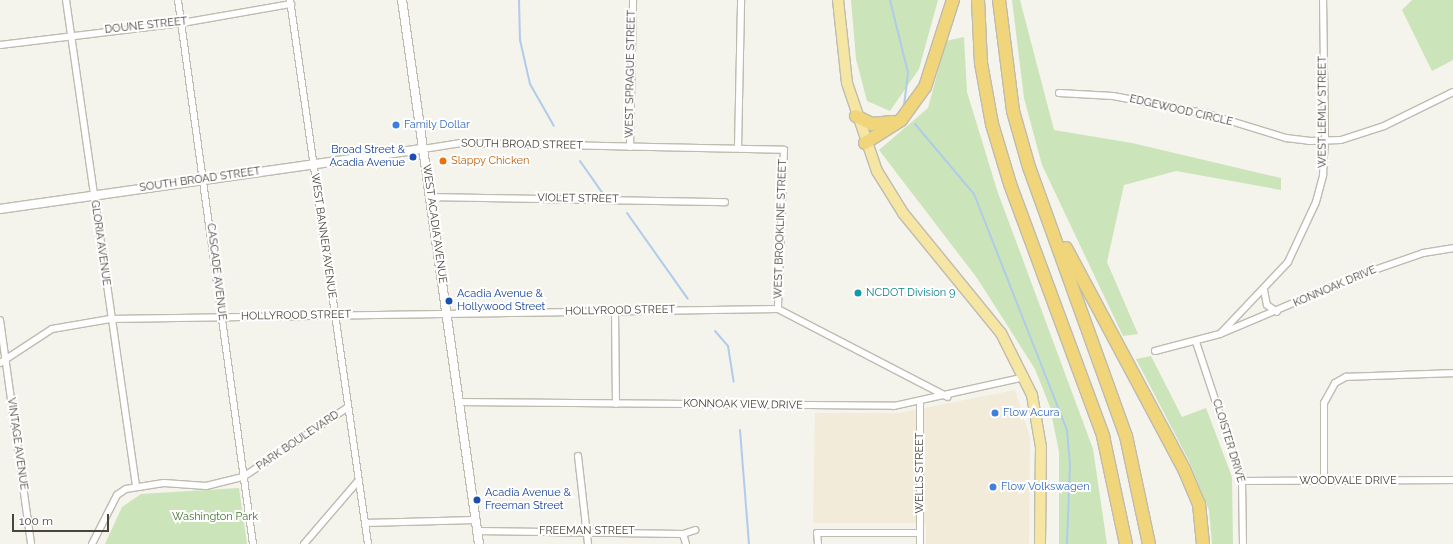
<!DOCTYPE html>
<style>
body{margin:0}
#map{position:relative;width:1453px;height:544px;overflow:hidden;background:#f4f3ec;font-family:Raleway,sans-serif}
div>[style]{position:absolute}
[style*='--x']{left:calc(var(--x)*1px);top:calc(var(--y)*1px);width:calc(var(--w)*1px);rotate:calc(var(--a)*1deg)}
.commercial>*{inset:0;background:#f3ebda}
.green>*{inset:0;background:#cce4b9}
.stream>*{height:2px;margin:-1px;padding:0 1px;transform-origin:1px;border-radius:1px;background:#afccea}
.roads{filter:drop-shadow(1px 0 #bfbbaf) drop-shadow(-1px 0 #bfbbaf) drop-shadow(0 1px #bfbbaf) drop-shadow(0 -1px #bfbbaf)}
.minor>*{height:6px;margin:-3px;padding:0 3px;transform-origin:3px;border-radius:3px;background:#fff}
.tertiary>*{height:8px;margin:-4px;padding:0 4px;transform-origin:4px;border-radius:4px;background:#fff}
.primary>*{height:10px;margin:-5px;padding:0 5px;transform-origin:5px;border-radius:5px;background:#f5e6a4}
.motorway>*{height:12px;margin:-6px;padding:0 6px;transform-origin:6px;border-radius:6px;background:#f0d57b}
.dots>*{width:11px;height:11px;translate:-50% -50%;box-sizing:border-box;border:2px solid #fff;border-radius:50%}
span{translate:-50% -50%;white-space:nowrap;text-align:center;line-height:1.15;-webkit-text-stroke:4px #fff;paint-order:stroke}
.street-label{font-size:11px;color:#48443a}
.shop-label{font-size:11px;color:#366cbe}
.left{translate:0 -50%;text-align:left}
.transit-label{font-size:11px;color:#164399}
.right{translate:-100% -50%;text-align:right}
.food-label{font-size:11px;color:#c56008}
.culture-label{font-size:11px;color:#0d838f}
.park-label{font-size:11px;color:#457532}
.scale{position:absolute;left:12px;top:514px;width:97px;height:18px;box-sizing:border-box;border:2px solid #48443a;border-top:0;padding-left:5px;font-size:12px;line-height:14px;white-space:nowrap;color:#48443a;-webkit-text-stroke:3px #fff;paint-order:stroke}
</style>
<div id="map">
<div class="commercial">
<i style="clip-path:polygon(1015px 390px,1030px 437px,1029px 544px,926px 544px,926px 523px,813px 523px,815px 413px,899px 413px)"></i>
</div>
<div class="green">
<i style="clip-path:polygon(851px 0,938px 0,919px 69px,890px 111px,867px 101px,856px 59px)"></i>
<i style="clip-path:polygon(1012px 0,1020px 0,1054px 130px,1132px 143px,1281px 178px,1281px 190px,1176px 171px,1124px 185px,1107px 262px,1138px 334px,1123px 336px,1042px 165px,1024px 98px)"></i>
<i style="clip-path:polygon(1412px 0,1453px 0,1453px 60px,1432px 71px,1402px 10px)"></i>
<i style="clip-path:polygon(964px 37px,967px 92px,997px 190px,1093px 449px,1107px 544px,1059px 544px,1059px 452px,1050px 407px,1035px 369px,977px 278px,879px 150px,928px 108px,946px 41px)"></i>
<i style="clip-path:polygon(1151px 356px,1182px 417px,1206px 408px,1232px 477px,1233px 544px,1212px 544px,1209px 510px,1189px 461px,1136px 359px)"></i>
<i style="clip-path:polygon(239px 488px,247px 544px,105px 544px,122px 507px,141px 494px)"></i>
</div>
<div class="stream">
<i style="--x:519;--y:0;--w:40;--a:88.6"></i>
<i style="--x:520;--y:40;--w:45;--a:77.2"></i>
<i style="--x:530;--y:84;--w:48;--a:60.3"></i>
<i style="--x:890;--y:0;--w:75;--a:76.1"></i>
<i style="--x:908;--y:73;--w:35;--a:97"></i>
<i style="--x:915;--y:124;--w:92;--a:49.9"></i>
<i style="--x:974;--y:194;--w:254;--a:68.5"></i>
<i style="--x:1067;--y:430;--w:35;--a:85"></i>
<i style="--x:1070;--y:465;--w:79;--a:92.2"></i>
<i style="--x:580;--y:161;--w:38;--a:55"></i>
<i style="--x:627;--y:213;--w:105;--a:54.7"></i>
<i style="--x:715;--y:331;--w:20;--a:49"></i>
<i style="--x:728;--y:346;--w:36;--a:81"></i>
<i style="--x:740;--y:430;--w:114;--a:85.5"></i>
</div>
<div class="roads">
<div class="minor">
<i style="--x:66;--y:0;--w:491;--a:81.8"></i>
<i style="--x:178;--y:0;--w:549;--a:82.15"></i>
<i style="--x:290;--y:0;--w:550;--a:81.84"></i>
<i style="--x:0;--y:45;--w:183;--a:-6.9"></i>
<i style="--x:182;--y:23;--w:111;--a:-9.9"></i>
<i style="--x:1059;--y:93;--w:54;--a:3.2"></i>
<i style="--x:1113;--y:96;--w:97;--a:10.7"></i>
<i style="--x:1208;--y:114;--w:82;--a:17.1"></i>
<i style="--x:1286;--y:138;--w:23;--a:7"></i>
<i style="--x:1309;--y:141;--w:32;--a:-2"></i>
<i style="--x:1341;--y:140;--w:45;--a:-18"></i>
<i style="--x:1384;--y:126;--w:77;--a:-26.2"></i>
<i style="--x:630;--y:147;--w:147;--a:-88.8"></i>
<i style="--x:738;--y:148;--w:148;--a:-88.8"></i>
<i style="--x:423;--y:149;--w:37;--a:-9"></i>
<i style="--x:460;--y:143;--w:324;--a:1.2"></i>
<i style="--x:784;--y:150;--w:159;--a:92.2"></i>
<i style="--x:430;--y:197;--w:295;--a:1"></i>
<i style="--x:1264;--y:290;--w:15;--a:79"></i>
<i style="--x:1267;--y:305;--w:12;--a:35"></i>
<i style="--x:615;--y:310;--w:94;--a:89.4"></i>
<i style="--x:0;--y:320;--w:226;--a:82.1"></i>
<i style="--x:1220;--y:334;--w:99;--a:-46.6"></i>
<i style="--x:1288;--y:262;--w:66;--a:-65"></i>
<i style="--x:1316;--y:202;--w:28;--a:-75"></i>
<i style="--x:1323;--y:175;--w:35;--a:-87"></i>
<i style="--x:1325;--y:140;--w:140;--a:-90.8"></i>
<i style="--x:1196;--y:342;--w:146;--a:71.7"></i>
<i style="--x:1242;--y:481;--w:63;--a:89.1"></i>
<i style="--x:1155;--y:351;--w:67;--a:-14.7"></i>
<i style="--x:1220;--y:334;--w:152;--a:-22.9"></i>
<i style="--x:1360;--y:275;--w:67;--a:-19.2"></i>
<i style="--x:1423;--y:253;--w:30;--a:-9"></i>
<i style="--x:0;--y:363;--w:62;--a:-33.2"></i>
<i style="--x:52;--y:329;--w:59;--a:-9.8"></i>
<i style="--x:110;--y:319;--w:668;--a:-0.86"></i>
<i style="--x:778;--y:309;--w:191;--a:27.4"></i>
<i style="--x:459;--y:402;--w:435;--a:0.5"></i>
<i style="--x:894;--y:406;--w:134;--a:-12.5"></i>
<i style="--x:920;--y:403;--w:141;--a:90"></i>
<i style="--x:578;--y:456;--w:89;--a:83.5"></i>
<i style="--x:1242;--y:481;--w:211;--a:-0.3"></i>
<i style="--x:1324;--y:481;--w:78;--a:-90"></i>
<i style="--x:1324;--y:403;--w:23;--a:-61"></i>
<i style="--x:1335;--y:383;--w:13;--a:-29"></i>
<i style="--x:1346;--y:377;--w:107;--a:-2.1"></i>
<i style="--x:365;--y:523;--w:111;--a:-1.5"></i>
<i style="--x:477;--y:531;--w:206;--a:0.8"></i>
<i style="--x:683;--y:534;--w:13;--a:-18"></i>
<i style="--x:683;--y:534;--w:10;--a:73"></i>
<i style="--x:92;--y:544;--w:55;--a:-63"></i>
<i style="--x:117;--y:495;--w:11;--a:-34"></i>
<i style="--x:126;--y:489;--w:38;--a:-9"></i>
<i style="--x:164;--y:483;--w:42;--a:4.1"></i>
<i style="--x:206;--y:486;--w:38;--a:-14"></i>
<i style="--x:243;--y:477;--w:125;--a:-33.6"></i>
<i style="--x:304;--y:544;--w:83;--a:-49.4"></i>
<i style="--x:818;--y:544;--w:11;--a:-95"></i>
<i style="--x:817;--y:533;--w:103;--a:0"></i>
</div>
<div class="tertiary">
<i style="--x:402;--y:0;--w:549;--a:81.94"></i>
<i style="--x:0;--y:209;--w:427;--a:-8.1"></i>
</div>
<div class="primary">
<i style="--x:838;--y:0;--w:83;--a:83.8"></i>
<i style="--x:847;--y:83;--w:93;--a:71.2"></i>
<i style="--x:877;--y:171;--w:49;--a:58.2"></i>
<i style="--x:903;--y:213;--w:155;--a:50.8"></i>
<i style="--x:1001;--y:333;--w:69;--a:63.4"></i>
<i style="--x:1032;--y:395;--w:53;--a:80.2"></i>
<i style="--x:1041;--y:447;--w:97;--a:90.6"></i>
</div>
<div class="motorway">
<i style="--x:978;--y:0;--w:63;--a:87.3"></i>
<i style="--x:981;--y:63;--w:62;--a:79.8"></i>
<i style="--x:992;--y:124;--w:63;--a:73.3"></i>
<i style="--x:1010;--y:184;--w:269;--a:69.7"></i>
<i style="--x:1103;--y:436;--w:110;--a:78"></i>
<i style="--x:999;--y:0;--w:112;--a:82.8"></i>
<i style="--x:1013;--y:111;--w:58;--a:74.1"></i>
<i style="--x:1029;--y:167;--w:286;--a:70.2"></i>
<i style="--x:1126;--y:436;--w:110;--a:78"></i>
<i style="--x:856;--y:116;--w:18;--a:27"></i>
<i style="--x:872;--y:124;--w:20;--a:-6"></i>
<i style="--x:865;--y:143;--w:43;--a:-32.6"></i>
<i style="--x:901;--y:120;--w:41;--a:-54"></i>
<i style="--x:925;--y:87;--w:91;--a:-72.2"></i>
<i style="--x:1066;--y:248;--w:251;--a:61.9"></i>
<i style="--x:1184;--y:469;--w:38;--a:67"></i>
<i style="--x:1199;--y:504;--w:40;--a:84.3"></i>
</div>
</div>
<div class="dots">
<i style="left:396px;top:125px;background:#3f7fe0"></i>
<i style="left:413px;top:157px;background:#1a4fb4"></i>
<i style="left:443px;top:161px;background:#e8710a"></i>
<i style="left:858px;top:293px;background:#0f9aa8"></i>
<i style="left:449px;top:301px;background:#1a4fb4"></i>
<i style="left:995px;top:413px;background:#3f7fe0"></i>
<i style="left:993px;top:487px;background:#3f7fe0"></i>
<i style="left:477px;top:500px;background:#1a4fb4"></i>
</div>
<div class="street-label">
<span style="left:146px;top:26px;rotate:-6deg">DOUNE STREET</span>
<span style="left:631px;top:74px;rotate:-89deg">WEST SPRAGUE STREET</span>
<span style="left:1181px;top:111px;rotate:13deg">EDGEWOOD CIRCLE</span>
<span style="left:1323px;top:112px;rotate:-90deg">WEST LEMLY STREET</span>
<span style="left:522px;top:145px;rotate:1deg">SOUTH BROAD STREET</span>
<span style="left:200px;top:180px;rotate:-8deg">SOUTH BROAD STREET</span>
<span style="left:578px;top:199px;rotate:1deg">VIOLET STREET</span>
<span style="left:434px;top:224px;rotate:82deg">WEST ACADIA AVENUE</span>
<span style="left:781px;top:229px;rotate:-88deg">WEST BROOKLINE STREET</span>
<span style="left:323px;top:236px;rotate:82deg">WEST BANNER AVENUE</span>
<span style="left:100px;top:243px;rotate:82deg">GLORIA AVENUE</span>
<span style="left:216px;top:272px;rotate:83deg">CASCADE AVENUE</span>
<span style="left:1335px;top:287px;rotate:-23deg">KONNOAK DRIVE</span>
<span style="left:620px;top:311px;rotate:-1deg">HOLLYROOD STREET</span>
<span style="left:296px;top:316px;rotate:-1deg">HOLLYROOD STREET</span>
<span style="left:743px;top:405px;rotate:1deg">KONNOAK VIEW DRIVE</span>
<span style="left:298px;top:441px;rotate:-34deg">PARK BOULEVARD</span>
<span style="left:1228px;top:441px;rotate:73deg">CLOISTER DRIVE</span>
<span style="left:17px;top:444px;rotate:82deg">VINTAGE AVENUE</span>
<span style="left:920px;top:473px;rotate:-90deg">WELLS STREET</span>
<span style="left:1348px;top:481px">WOODVALE DRIVE</span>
<span style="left:587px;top:531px">FREEMAN STREET</span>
</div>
<div class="shop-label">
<span class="left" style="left:404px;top:125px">Family Dollar</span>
<span class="left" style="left:1003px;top:413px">Flow Acura</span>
<span class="left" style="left:1001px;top:487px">Flow Volkswagen</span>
</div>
<div class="transit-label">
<span class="right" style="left:405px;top:157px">Broad Street &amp;<br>Acadia Avenue</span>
<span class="left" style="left:457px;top:301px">Acadia Avenue &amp;<br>Hollywood Street</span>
<span class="left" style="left:485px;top:500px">Acadia Avenue &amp;<br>Freeman Street</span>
</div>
<div class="food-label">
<span class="left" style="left:451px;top:161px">Slappy Chicken</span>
</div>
<div class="culture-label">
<span class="left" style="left:866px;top:293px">NCDOT Division 9</span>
</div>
<div class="park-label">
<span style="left:215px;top:517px">Washington Park</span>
</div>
<div class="scale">100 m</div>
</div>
